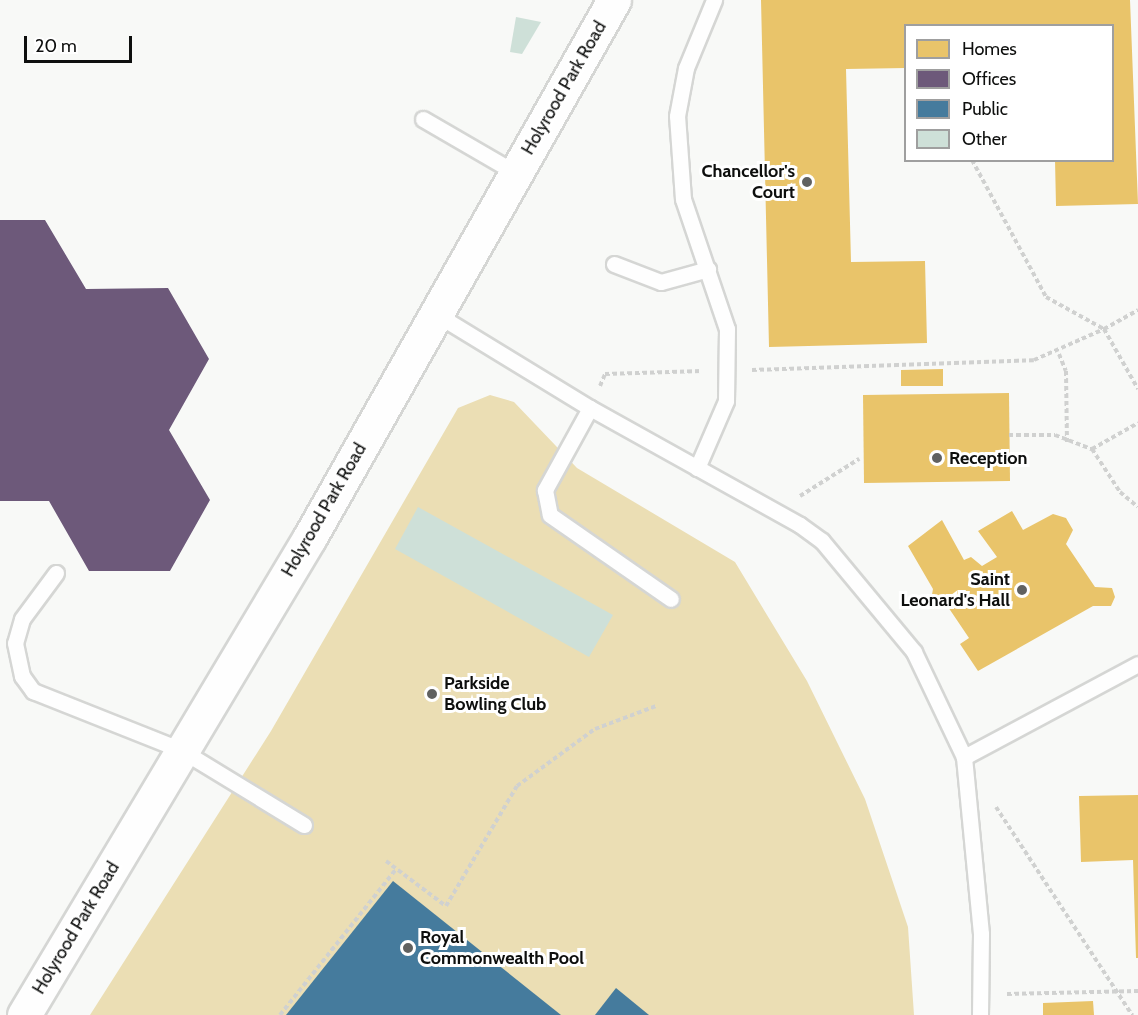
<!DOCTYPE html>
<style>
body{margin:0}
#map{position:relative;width:1138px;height:1015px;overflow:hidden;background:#f8f9f7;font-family:Cabin,sans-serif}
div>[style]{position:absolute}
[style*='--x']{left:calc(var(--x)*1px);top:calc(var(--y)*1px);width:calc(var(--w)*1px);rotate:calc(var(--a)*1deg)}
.green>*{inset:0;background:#ebdeb4}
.homes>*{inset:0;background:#e9c46a}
.offices>*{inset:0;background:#6d597a}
.public>*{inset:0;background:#457b9d}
.building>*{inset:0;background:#cee0d8}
.path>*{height:4px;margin-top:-2px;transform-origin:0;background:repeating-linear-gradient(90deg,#d0d1d0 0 4.5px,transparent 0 7.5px)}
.roads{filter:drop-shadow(2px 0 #d5d6d4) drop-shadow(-2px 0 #d5d6d4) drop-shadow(0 2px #d5d6d4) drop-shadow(0 -2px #d5d6d4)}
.lane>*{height:15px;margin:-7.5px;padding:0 7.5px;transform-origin:7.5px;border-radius:7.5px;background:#fefefe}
.secondary>*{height:33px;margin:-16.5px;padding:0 16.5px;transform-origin:16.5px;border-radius:16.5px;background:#fefefe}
.dots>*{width:16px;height:16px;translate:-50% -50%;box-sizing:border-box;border:3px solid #fff;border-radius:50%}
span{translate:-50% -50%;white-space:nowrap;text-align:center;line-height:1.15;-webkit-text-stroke:6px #fff;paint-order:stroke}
.street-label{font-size:18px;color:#0e0f0e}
.poi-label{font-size:18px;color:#0e0f0e;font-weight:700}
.right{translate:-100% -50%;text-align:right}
.left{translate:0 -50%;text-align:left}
.legend{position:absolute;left:904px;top:24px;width:210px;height:138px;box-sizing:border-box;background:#fff;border:2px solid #9f9f9f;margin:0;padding:8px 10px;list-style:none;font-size:18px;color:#0e0f0e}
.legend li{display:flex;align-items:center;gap:12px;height:30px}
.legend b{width:30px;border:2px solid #9f9f9f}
.scale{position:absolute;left:24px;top:36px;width:108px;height:27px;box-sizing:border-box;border:3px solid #0e0f0e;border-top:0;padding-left:8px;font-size:18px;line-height:21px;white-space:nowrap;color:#0e0f0e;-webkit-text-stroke:4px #fff;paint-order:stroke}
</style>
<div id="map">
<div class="green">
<i style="clip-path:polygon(490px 395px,514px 402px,577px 468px,735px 562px,807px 681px,865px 799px,908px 927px,914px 1015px,90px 1015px,271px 731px,458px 408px)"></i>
</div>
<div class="homes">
<i style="clip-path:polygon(761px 0,1130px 0,1138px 204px,1056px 206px,1055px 160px,1112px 160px,1112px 26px,906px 26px,906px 68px,846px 69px,851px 262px,925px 261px,927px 343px,769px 347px)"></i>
<i style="clip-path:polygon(943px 369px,943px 386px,901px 386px,901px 370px)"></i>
<i style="clip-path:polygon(1009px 393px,1010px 481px,864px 483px,863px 395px)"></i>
<i style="clip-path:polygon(1012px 511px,1023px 530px,1053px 514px,1066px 518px,1073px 530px,1066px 544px,1095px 587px,1112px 588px,1115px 597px,1111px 606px,1093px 606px,978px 671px,960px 644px,969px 638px,944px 601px,931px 600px,933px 589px,908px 546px,942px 520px,964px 560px,971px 557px,982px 566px,997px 557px,978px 531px)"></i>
<i style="clip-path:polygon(1138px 795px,1138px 958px,1136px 958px,1133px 860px,1081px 862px,1079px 796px)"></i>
<i style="clip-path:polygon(1093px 1001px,1094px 1015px,1043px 1015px,1043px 1003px)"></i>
</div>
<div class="offices">
<i style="clip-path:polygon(0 220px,45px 220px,86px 289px,168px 288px,209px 359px,169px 430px,210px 500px,170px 571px,89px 571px,49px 501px,0 501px)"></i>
</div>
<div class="public">
<i style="clip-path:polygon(393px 881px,561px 1015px,286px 1015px)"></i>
<i style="clip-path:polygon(616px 988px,649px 1015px,595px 1015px)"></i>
</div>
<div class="building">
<i style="clip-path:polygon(516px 17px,541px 22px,522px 54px,510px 52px)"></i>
<i style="clip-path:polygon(418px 507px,613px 615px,589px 657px,395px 549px)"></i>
</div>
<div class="path">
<i style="--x:972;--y:160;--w:156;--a:61.6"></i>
<i style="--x:1046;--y:297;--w:66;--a:28.9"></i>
<i style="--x:1104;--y:329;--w:39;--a:-29"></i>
<i style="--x:1059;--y:354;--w:18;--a:68"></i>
<i style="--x:1066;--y:371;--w:71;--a:89.2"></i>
<i style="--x:752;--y:370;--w:282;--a:-2"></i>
<i style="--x:1034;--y:360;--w:77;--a:-23.9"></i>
<i style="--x:1104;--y:329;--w:69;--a:60.5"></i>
<i style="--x:600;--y:386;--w:13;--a:-67"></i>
<i style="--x:605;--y:374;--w:97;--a:-1.8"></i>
<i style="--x:1009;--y:435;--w:46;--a:0"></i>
<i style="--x:1055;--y:435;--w:40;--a:21"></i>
<i style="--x:1092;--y:449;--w:51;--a:56.9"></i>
<i style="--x:1120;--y:492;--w:23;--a:40"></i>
<i style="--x:1092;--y:449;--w:53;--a:-29.5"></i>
<i style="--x:800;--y:496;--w:70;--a:-32.1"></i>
<i style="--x:996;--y:807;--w:249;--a:56.8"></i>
<i style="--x:386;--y:861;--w:75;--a:36.9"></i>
<i style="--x:446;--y:906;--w:139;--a:-59.4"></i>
<i style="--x:517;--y:786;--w:97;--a:-36.2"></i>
<i style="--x:595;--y:729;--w:65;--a:-20.7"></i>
<i style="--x:1007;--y:994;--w:131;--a:-1.3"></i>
<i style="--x:280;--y:1015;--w:186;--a:-51.5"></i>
</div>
<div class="roads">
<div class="lane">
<i style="--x:423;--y:119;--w:108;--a:30.1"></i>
<i style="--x:614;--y:264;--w:50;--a:21"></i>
<i style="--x:661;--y:282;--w:49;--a:-15.5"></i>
<i style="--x:436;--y:314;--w:180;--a:31.4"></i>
<i style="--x:590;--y:408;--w:94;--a:118.8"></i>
<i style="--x:545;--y:490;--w:25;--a:79"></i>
<i style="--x:550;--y:515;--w:147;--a:34.8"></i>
<i style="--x:590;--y:408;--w:240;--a:29.1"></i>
<i style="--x:800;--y:525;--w:27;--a:36"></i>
<i style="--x:822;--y:541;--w:144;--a:50.3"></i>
<i style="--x:914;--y:652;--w:116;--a:64.5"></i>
<i style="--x:964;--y:757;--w:178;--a:84.5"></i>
<i style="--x:981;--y:934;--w:81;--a:90.7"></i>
<i style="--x:697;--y:468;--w:73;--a:-66.6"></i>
<i style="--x:726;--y:401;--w:72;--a:-89.2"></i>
<i style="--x:727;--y:329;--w:137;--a:-108.7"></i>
<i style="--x:683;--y:199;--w:83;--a:-94.1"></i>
<i style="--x:677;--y:116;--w:49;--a:-79.4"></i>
<i style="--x:686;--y:68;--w:74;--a:-67.6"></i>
<i style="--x:56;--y:573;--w:57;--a:126.5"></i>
<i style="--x:22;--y:619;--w:25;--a:106"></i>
<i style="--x:15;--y:643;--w:34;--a:78"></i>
<i style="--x:22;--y:676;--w:19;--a:54"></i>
<i style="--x:33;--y:691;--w:159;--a:21.7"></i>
<i style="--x:181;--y:750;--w:144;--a:31.4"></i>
<i style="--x:964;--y:757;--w:197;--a:-28.1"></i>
</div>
<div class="secondary">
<i style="--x:24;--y:1015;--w:557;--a:-59.11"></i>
<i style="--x:310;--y:537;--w:617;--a:-60.49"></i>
</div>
</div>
<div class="dots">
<i style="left:807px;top:182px;background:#606160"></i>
<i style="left:937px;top:458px;background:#606160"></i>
<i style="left:1022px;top:590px;background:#606160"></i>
<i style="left:432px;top:694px;background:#606160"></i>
<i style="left:408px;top:948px;background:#606160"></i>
</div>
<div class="street-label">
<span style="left:564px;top:88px;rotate:-60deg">Holyrood Park Road</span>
<span style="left:324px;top:510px;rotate:-60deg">Holyrood Park Road</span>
<span style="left:76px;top:928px;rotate:-59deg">Holyrood Park Road</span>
</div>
<div class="poi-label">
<span class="right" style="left:795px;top:182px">Chancellor's<br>Court</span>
<span class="left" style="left:949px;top:458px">Reception</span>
<span class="right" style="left:1010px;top:590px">Saint<br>Leonard's Hall</span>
<span class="left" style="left:444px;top:694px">Parkside<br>Bowling Club</span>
<span class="left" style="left:420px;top:948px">Royal<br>Commonwealth Pool</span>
</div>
<ul class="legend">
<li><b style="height:16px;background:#e9c46a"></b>Homes</li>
<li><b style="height:16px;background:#6d597a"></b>Offices</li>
<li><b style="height:16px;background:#457b9d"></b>Public</li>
<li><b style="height:16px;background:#cee0d8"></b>Other</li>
</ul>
<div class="scale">20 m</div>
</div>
